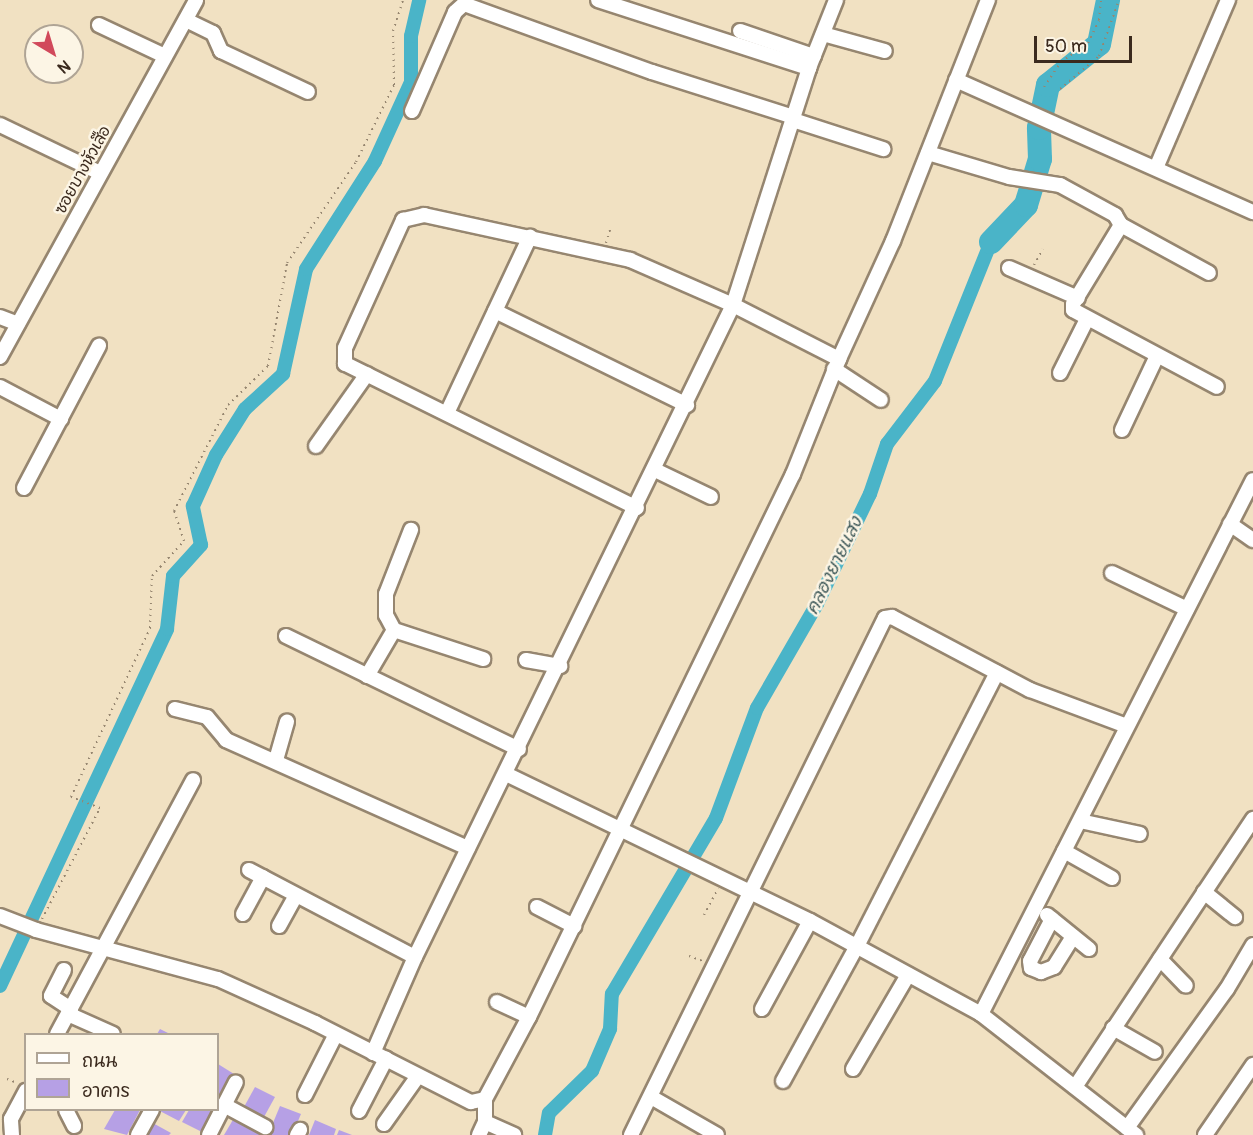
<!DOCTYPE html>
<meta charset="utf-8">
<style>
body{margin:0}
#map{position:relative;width:1253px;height:1135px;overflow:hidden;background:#f1e1c2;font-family:Pangolin,"Playpen Sans Thai",sans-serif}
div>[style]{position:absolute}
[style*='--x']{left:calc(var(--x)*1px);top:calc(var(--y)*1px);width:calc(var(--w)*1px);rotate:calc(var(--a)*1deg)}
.canal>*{height:14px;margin:-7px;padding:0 7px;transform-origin:7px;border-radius:7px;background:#4ab4c8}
.river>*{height:24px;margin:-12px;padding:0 12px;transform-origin:12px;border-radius:12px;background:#4ab4c8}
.building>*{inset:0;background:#b6a0e5}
.path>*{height:2px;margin-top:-1px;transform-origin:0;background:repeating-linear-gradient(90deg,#968670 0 1.5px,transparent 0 6px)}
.roads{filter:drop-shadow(2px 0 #968670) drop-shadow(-2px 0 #968670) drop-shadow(0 2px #968670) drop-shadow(0 -2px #968670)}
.minor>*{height:14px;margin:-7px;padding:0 7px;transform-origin:7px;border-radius:7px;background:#fff}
span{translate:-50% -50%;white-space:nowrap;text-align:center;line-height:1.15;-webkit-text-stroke:5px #fcf5e5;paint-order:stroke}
.street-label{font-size:16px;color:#3b2a1e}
.water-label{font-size:18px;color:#405a5a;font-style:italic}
.legend{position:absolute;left:24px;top:1033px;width:195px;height:78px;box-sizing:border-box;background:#fcf5e5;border:2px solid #afa495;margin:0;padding:8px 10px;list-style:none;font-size:18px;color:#3b2a1e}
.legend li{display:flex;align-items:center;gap:12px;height:30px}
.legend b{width:30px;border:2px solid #afa495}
.north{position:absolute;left:24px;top:24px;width:60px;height:60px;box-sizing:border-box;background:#fcf5e5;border:2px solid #afa495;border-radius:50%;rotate:142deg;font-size:16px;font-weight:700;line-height:24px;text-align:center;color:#3b2a1e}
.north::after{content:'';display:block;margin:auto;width:21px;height:27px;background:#d1495b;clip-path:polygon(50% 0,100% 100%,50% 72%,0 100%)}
.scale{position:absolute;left:1034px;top:36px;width:98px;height:27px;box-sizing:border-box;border:3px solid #3b2a1e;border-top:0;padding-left:8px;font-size:18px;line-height:21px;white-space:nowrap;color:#3b2a1e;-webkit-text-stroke:4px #fcf5e5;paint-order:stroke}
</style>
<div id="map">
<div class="canal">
<i style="--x:0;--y:986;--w:394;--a:-64.9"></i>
<i style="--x:167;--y:629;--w:53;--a:-83.5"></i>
<i style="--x:173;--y:576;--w:42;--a:-47.9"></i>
<i style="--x:201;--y:545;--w:40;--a:-102"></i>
<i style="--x:193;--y:506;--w:56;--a:-65.7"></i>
<i style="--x:216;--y:455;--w:54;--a:-57.8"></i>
<i style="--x:245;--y:409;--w:52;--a:-42.6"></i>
<i style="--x:283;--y:374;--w:107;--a:-77.6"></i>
<i style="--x:306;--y:269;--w:128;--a:-57.4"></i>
<i style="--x:375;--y:161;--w:87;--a:-65.5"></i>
<i style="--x:411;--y:82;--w:46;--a:-90"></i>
<i style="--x:411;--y:36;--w:37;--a:-77"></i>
<i style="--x:545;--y:1135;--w:22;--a:-80"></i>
<i style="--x:549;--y:1113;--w:60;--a:-44.3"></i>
<i style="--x:592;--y:1071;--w:46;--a:-66.8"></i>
<i style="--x:610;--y:1029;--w:35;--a:-87"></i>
<i style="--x:612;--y:994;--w:204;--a:-59.4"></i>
<i style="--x:716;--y:818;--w:117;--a:-69.6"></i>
<i style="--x:757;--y:708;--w:120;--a:-60"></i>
<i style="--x:817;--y:604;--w:122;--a:-64.3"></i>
<i style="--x:870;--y:494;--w:53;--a:-71.2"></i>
<i style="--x:887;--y:444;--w:79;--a:-52.7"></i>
<i style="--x:935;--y:381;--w:150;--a:-68.1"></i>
</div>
<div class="river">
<i style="--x:991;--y:242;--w:51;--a:-46.6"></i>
<i style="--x:1026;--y:205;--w:48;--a:-73.1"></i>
<i style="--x:1040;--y:159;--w:31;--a:-92"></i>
<i style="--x:1039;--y:128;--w:44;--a:-78.2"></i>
<i style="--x:1048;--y:85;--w:65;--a:-38.8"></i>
<i style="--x:1099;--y:44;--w:45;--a:-78.4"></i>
</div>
<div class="building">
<i style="clip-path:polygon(160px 1029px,170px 1034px,157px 1034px)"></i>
<i style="clip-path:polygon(218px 1064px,234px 1074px,218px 1105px)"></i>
<i style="clip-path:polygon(255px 1087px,275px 1097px,264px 1117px,244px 1107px)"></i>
<i style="clip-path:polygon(280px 1106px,301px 1114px,292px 1135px,268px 1135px)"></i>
<i style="clip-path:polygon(115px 1110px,140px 1110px,127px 1135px,104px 1129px)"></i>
<i style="clip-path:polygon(158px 1110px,186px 1110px,179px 1121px)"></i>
<i style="clip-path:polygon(189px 1110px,215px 1110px,202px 1132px,182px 1122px)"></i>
<i style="clip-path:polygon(234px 1118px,263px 1133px,262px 1135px,224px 1135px)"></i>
<i style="clip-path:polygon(315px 1120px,336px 1129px,334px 1135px,309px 1135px)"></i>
<i style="clip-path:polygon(151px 1122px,171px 1133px,169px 1135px,144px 1135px)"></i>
<i style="clip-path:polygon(339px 1130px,352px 1135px,337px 1135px)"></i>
</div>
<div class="path">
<i style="--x:1044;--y:87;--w:30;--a:-56"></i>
<i style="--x:1061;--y:62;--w:33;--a:-35"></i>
<i style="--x:1088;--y:43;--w:25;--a:-64"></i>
<i style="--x:1099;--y:20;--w:20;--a:-84"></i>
<i style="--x:1060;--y:89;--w:51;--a:-40.2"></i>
<i style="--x:1099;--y:56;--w:59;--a:-70.3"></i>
<i style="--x:606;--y:243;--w:14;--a:-73"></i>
<i style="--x:1034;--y:265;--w:18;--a:-61"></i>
<i style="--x:704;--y:915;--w:30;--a:-62"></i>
<i style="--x:42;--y:919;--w:125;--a:-62.4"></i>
<i style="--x:100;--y:808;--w:31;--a:-159"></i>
<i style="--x:71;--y:797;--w:187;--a:-64.9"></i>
<i style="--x:150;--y:628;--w:52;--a:-87.8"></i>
<i style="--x:152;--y:576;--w:47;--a:-47.6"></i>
<i style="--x:184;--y:541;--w:32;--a:-108"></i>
<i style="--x:174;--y:511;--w:119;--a:-63"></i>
<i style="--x:228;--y:405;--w:56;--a:-44.3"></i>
<i style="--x:268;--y:366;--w:105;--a:-79.5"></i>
<i style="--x:287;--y:263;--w:122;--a:-55.7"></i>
<i style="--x:356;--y:162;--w:86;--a:-63.7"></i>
<i style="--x:394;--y:85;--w:54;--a:-91.1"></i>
<i style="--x:393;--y:31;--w:33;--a:-72"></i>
<i style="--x:689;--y:956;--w:15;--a:20"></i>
<i style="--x:7;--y:1079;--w:9;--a:21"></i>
</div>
<div class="roads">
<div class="minor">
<i style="--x:598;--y:0;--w:222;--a:17.9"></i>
<i style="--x:186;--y:20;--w:30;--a:26"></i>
<i style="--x:213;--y:33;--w:20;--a:66"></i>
<i style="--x:221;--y:51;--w:96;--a:25.2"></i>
<i style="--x:99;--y:25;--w:73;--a:25.2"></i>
<i style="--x:740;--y:31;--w:78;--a:18.7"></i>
<i style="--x:823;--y:34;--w:64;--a:15.3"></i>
<i style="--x:956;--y:80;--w:325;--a:24"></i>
<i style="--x:412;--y:111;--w:108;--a:-66.5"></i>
<i style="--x:455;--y:12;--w:12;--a:-42"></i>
<i style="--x:464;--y:4;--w:200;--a:19.9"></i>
<i style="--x:652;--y:72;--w:149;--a:17.6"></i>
<i style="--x:793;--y:120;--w:95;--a:17.9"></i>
<i style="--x:0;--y:125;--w:111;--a:25.6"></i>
<i style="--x:928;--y:153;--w:84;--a:16.5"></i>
<i style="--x:1009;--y:177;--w:52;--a:8.9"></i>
<i style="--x:1060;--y:185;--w:63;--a:28.6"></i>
<i style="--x:1115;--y:215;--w:12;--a:59"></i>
<i style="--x:1121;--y:225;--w:92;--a:121.3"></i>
<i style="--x:1073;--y:304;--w:6;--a:90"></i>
<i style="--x:1073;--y:310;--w:163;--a:28.1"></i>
<i style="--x:1156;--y:168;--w:183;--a:-66.8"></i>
<i style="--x:1121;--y:225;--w:100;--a:28.6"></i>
<i style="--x:1009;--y:268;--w:75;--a:23.5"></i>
<i style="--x:495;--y:311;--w:214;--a:26.1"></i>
<i style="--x:0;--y:317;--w:19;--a:21"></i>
<i style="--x:0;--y:357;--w:407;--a:-61.2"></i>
<i style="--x:834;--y:369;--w:56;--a:33.4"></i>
<i style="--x:1060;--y:373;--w:60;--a:-63.4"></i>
<i style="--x:0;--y:387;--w:69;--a:27.7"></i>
<i style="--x:447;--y:413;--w:195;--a:-64.8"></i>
<i style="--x:1122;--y:430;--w:82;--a:-64.7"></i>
<i style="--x:316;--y:446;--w:88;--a:-54.7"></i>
<i style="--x:655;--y:470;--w:62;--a:25.7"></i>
<i style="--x:24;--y:488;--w:161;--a:-62.2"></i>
<i style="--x:637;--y:508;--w:326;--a:-153.7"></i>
<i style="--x:345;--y:364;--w:16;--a:-90"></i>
<i style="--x:345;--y:348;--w:141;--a:-65.6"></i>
<i style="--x:403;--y:220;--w:22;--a:-13"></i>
<i style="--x:424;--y:215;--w:211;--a:12.3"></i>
<i style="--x:630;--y:260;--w:112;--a:23.6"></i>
<i style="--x:733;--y:305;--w:119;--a:27"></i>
<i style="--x:1230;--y:524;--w:28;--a:35"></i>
<i style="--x:1112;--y:573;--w:83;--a:25.6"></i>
<i style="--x:394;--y:630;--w:17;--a:-118"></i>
<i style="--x:386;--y:615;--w:21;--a:-90"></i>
<i style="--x:386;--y:594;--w:69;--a:-68.7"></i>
<i style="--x:286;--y:636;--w:259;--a:25.9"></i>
<i style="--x:526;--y:660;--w:35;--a:10"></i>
<i style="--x:367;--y:676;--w:53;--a:-59.6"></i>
<i style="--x:394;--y:630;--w:94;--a:18"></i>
<i style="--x:175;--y:709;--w:33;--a:14"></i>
<i style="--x:207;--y:717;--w:30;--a:50"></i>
<i style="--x:226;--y:740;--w:265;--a:24.1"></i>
<i style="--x:276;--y:760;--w:40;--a:-74"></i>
<i style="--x:506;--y:774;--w:338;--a:25.8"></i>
<i style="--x:810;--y:921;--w:195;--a:28.5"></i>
<i style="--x:981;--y:1014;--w:197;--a:38"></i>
<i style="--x:1080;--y:821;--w:61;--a:12.2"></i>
<i style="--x:1064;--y:851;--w:55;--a:29.4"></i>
<i style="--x:249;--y:870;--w:187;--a:27.7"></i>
<i style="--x:1204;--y:892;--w:40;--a:39"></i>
<i style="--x:537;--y:907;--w:42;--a:27.2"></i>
<i style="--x:243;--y:914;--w:42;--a:-61.6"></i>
<i style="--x:1047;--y:915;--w:54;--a:39"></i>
<i style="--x:0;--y:916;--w:39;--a:21"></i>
<i style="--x:36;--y:930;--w:188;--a:15.1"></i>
<i style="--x:218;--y:979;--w:107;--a:24.4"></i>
<i style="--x:315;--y:1023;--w:175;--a:26.9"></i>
<i style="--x:471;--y:1102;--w:14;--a:-12"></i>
<i style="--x:485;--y:1099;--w:93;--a:-61.8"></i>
<i style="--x:529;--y:1017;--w:604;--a:-64.07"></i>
<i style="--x:793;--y:474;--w:124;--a:-68.2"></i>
<i style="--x:839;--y:359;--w:130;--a:-65.4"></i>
<i style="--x:893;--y:241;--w:259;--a:-68.5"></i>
<i style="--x:1052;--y:919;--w:47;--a:117.6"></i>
<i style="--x:1030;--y:961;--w:7;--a:82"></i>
<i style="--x:1031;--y:968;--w:11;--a:22"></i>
<i style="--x:1041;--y:972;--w:14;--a:-21"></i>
<i style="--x:1054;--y:967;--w:36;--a:-58"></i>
<i style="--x:279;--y:926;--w:35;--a:-61"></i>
<i style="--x:1160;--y:959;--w:37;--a:46"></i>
<i style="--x:64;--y:970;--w:29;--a:117"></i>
<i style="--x:51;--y:996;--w:24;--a:33"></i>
<i style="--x:497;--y:1002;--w:35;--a:25"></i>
<i style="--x:762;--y:1009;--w:100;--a:-61.4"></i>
<i style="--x:68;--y:1014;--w:49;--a:24"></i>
<i style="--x:981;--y:1014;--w:599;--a:-63.01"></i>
<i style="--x:1113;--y:1028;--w:48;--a:29.7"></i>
<i style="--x:57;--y:1034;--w:288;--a:-61.8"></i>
<i style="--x:373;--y:1053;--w:105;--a:-66.4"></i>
<i style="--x:415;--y:957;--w:725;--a:-64"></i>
<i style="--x:733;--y:305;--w:249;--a:-72.2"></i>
<i style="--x:809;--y:68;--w:73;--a:-68.3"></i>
<i style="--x:853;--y:1069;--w:109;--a:-59.7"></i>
<i style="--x:783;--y:1081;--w:154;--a:-61.3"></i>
<i style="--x:857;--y:946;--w:307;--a:-62.9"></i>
<i style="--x:1075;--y:1087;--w:322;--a:-56.4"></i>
<i style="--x:305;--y:1095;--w:68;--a:-63.1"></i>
<i style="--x:651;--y:1097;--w:76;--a:29.9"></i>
<i style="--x:224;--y:1105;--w:47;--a:28.2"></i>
<i style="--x:66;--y:1110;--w:18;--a:63"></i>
<i style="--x:359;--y:1111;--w:59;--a:-62.6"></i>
<i style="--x:485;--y:1122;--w:32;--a:24"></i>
<i style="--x:384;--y:1124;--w:59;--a:-54.7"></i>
<i style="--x:1127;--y:1128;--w:171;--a:-54.3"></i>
<i style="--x:1227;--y:989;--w:51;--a:-59.4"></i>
<i style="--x:12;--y:1135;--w:16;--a:-94"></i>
<i style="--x:11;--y:1119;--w:32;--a:-62"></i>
<i style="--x:138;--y:1135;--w:29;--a:-61"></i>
<i style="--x:209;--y:1135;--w:59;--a:-63"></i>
<i style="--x:297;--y:1135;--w:6;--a:-59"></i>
<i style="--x:479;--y:1135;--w:14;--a:-65"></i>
<i style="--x:485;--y:1122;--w:23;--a:-90"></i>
<i style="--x:631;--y:1135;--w:576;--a:-63.84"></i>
<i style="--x:885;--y:618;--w:7;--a:-8"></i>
<i style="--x:892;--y:617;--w:156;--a:27.9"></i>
<i style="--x:1030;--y:690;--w:103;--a:20.4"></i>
<i style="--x:1205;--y:1135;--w:85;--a:-55.6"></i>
</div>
</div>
<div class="street-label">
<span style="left:83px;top:170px;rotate:-61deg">ซอยบางหัวเสือ</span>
</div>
<div class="water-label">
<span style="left:835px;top:566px;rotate:-64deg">คลองยายแสง</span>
</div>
<ul class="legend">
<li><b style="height:8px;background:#fff"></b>ถนน</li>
<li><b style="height:16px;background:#b6a0e5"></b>อาคาร</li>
</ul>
<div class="north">N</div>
<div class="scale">50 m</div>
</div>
